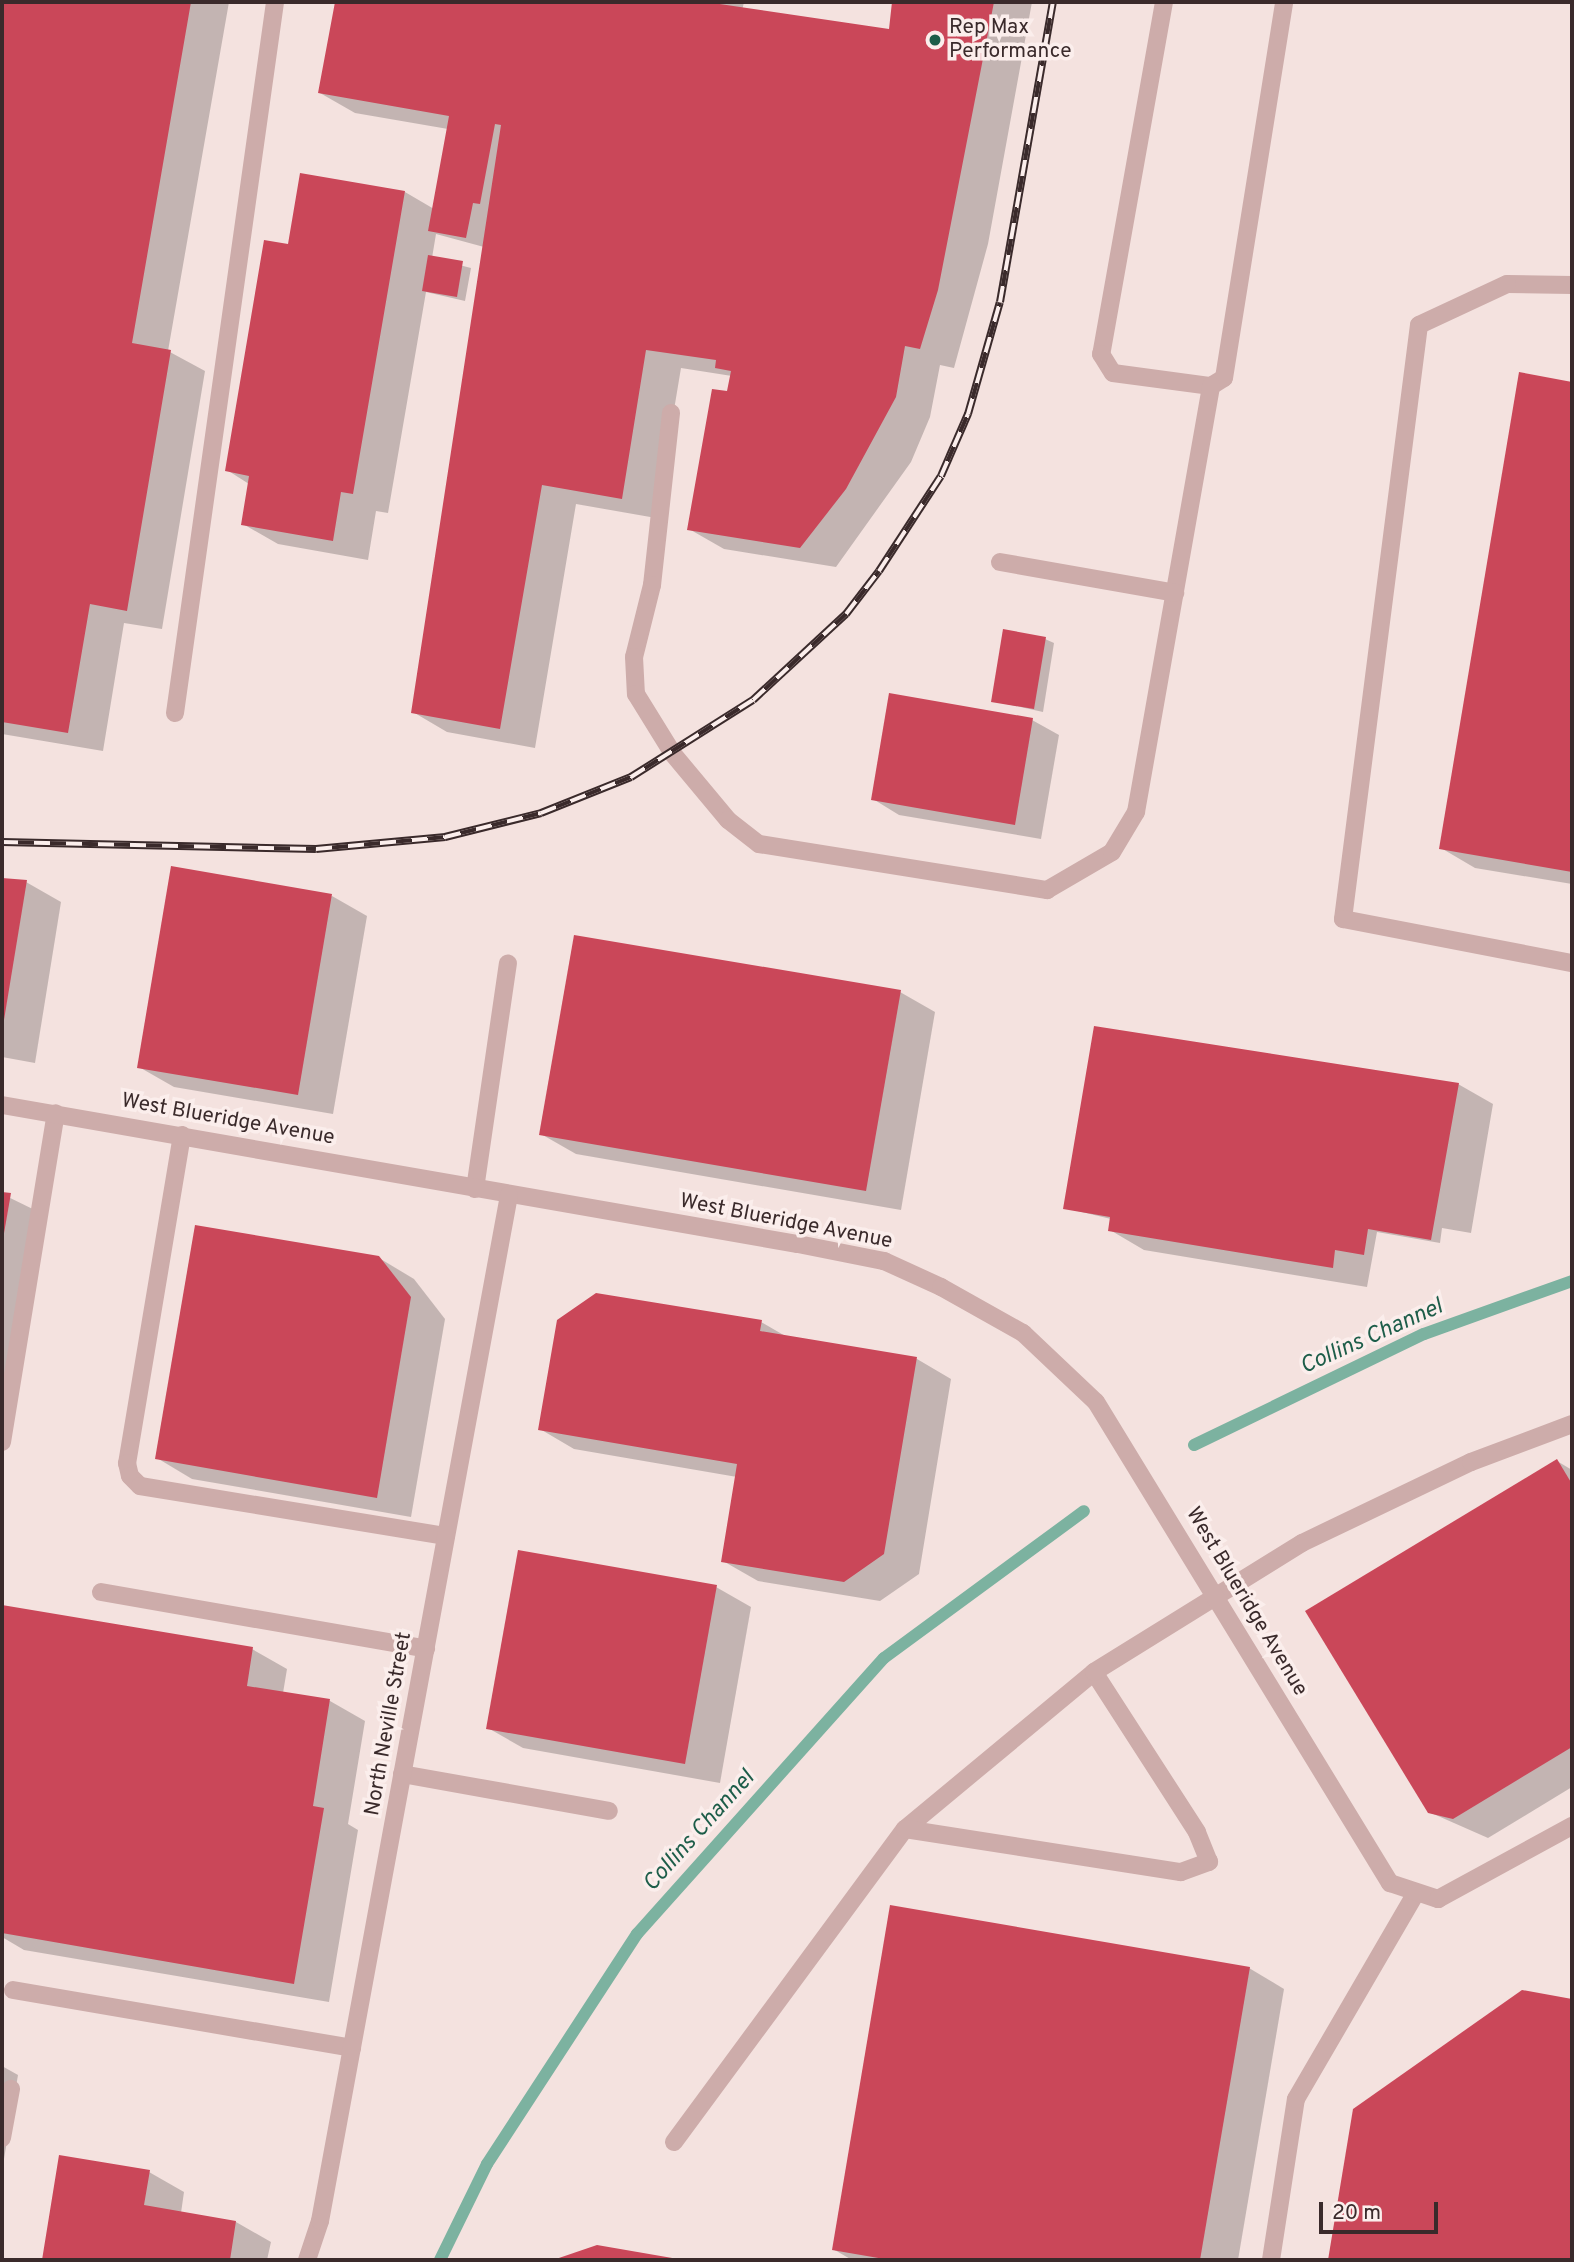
<!DOCTYPE html>
<style>
body{margin:0}
#map{position:relative;width:1574px;height:2262px;overflow:hidden;background:#f4e2df;font-family:Overpass,sans-serif}
div>[style]{position:absolute}
[style*='--x']{left:calc(var(--x)*1px);top:calc(var(--y)*1px);width:calc(var(--w)*1px);rotate:calc(var(--a)*1deg)}
.shadow>*{inset:0;background:#0003}
.stream>*{height:12px;margin:-6px;padding:0 6px;transform-origin:6px;border-radius:6px;background:#7cb2a0}
.building>*{inset:0;background:#ca4759}
.lane>*{height:18px;margin:-9px;padding:0 9px;transform-origin:9px;border-radius:9px;background:#cdacaa}
.street>*{height:18px;margin:-9px;padding:0 9px;transform-origin:9px;border-radius:9px;background:#cdacaa}
.rail>*{height:8px;margin-top:-4px;transform-origin:0;background:repeating-linear-gradient(90deg,#fbeeec 0 16px,#3a2a2b 0 32px);box-sizing:border-box;border-block:2px solid #3a2a2b}
.dots>*{width:19px;height:19px;translate:-50% -50%;box-sizing:border-box;border:4px solid #fbeeec;border-radius:50%}
span{translate:-50% -50%;white-space:nowrap;text-align:center;line-height:1.15;-webkit-text-stroke:7px #fbeeec;paint-order:stroke}
.poi-label{font-size:21px;color:#3a2a2b}
.left{translate:0 -50%;text-align:left}
.street-label{font-size:21px;color:#3a2a2b}
.water-label{font-size:23px;color:#1d5d49;font-style:italic}
.frame{position:absolute;inset:0;border:4px solid #3a2a2b;pointer-events:none}
.scale{position:absolute;left:1319px;top:2202px;width:119px;height:32px;box-sizing:border-box;border:4px solid #3a2a2b;border-top:0;padding-left:9px;font-size:21px;line-height:24px;white-space:nowrap;color:#3a2a2b;-webkit-text-stroke:5px #fbeeec;paint-order:stroke}
</style>
<div id="map">
<div class="shadow">
<i style="clip-path:polygon(2px 2px,229px 2px,168px 351px,205px 371px,162px 629px,124px 623px,103px 751px,2px 734px)"></i>
<i style="clip-path:polygon(336px 2px,744px 2px,742px 11px,890px 31px,894px 2px,1032px 2px,988px 244px,954px 368px,940px 365px,930px 417px,911px 462px,836px 567px,724px 549px,689px 529px,732px 376px,681px 368px,656px 518px,576px 504px,535px 748px,447px 732px,413px 712px,484px 247px,436px 234px,432px 258px,471px 268px,465px 301px,426px 292px,388px 513px,376px 511px,368px 560px,278px 544px,243px 524px,249px 484px,227px 470px,290px 246px,405px 192px,434px 209px,448px 129px,355px 113px,320px 93px)"></i>
<i style="clip-path:polygon(1521px 374px,1572px 383px,1572px 884px,1475px 868px,1441px 848px)"></i>
<i style="clip-path:polygon(1045px 639px,1054px 643px,1043px 712px,993px 701px)"></i>
<i style="clip-path:polygon(1032px 720px,1059px 735px,1041px 839px,899px 815px,873px 799px)"></i>
<i style="clip-path:polygon(2px 880px,26px 882px,61px 902px,35px 1063px,2px 1057px)"></i>
<i style="clip-path:polygon(332px 896px,367px 916px,333px 1114px,174px 1087px,139px 1067px)"></i>
<i style="clip-path:polygon(900px 992px,935px 1012px,901px 1210px,576px 1154px,541px 1134px)"></i>
<i style="clip-path:polygon(1458px 1084px,1493px 1104px,1471px 1233px,1442px 1228px,1440px 1243px,1377px 1232px,1367px 1287px,1144px 1250px,1110px 1230px,1111px 1219px,1065px 1208px)"></i>
<i style="clip-path:polygon(2px 1194px,45px 1215px,2px 1417px)"></i>
<i style="clip-path:polygon(379px 1258px,414px 1279px,445px 1319px,411px 1517px,192px 1479px,157px 1458px)"></i>
<i style="clip-path:polygon(761px 1322px,787px 1337px,917px 1359px,951px 1379px,919px 1574px,880px 1601px,758px 1581px,723px 1561px,737px 1477px,574px 1449px,540px 1429px)"></i>
<i style="clip-path:polygon(1557px 1461px,1572px 1470px,1572px 1787px,1488px 1838px,1429px 1812px)"></i>
<i style="clip-path:polygon(716px 1587px,751px 1607px,720px 1783px,523px 1748px,488px 1728px)"></i>
<i style="clip-path:polygon(2px 1607px,252px 1649px,287px 1669px,283px 1693px,330px 1701px,365px 1721px,348px 1824px,358px 1830px,329px 2002px,24px 1950px,2px 1937px)"></i>
<i style="clip-path:polygon(1249px 1968px,1284px 1989px,1238px 2260px,852px 2260px,833px 2249px)"></i>
<i style="clip-path:polygon(1522px 1992px,1572px 2001px,1572px 2260px,1330px 2260px,1355px 2110px)"></i>
<i style="clip-path:polygon(2px 2066px,18px 2075px,2px 2171px)"></i>
<i style="clip-path:polygon(61px 2157px,149px 2172px,184px 2192px,181px 2213px,236px 2222px,271px 2242px,267px 2260px,43px 2260px)"></i>
<i style="clip-path:polygon(597px 2247px,675px 2260px,555px 2260px)"></i>
</div>
<div class="stream">
<i style="--x:1194;--y:1445;--w:255;--a:-25.8"></i>
<i style="--x:1424;--y:1334;--w:157;--a:-19.7"></i>
<i style="--x:440;--y:2260;--w:107;--a:-63.9"></i>
<i style="--x:487;--y:2164;--w:275;--a:-56.9"></i>
<i style="--x:637;--y:1934;--w:370;--a:-48.2"></i>
<i style="--x:884;--y:1658;--w:248;--a:-36.3"></i>
</div>
<div class="building">
<i style="clip-path:polygon(2px 2px,191px 2px,132px 343px,171px 350px,127px 611px,90px 604px,68px 733px,2px 722px)"></i>
<i style="clip-path:polygon(335px 2px,706px 2px,889px 29px,892px 2px,994px 2px,938px 290px,920px 349px,905px 346px,896px 397px,846px 489px,800px 548px,687px 530px,712px 389px,727px 391px,731px 371px,715px 368px,716px 360px,646px 350px,622px 499px,542px 485px,500px 729px,411px 713px,501px 125px,495px 124px,480px 204px,473px 203px,466px 238px,428px 231px,449px 116px,318px 93px)"></i>
<i style="clip-path:polygon(300px 173px,405px 191px,353px 494px,341px 492px,333px 541px,241px 525px,249px 476px,225px 471px,264px 240px,288px 244px)"></i>
<i style="clip-path:polygon(428px 255px,463px 261px,457px 297px,422px 291px)"></i>
<i style="clip-path:polygon(1519px 372px,1572px 382px,1572px 872px,1439px 849px)"></i>
<i style="clip-path:polygon(1003px 629px,1046px 637px,1034px 709px,991px 702px)"></i>
<i style="clip-path:polygon(889px 693px,1033px 718px,1015px 825px,871px 800px)"></i>
<i style="clip-path:polygon(171px 866px,332px 894px,298px 1095px,137px 1068px)"></i>
<i style="clip-path:polygon(2px 878px,27px 880px,3px 1026px,2px 1026px)"></i>
<i style="clip-path:polygon(574px 935px,901px 990px,866px 1191px,539px 1135px)"></i>
<i style="clip-path:polygon(1094px 1026px,1459px 1083px,1431px 1240px,1368px 1229px,1364px 1255px,1335px 1250px,1333px 1268px,1108px 1231px,1110px 1217px,1063px 1209px)"></i>
<i style="clip-path:polygon(2px 1192px,11px 1193px,3px 1239px,2px 1239px)"></i>
<i style="clip-path:polygon(195px 1225px,379px 1256px,411px 1297px,377px 1498px,155px 1459px)"></i>
<i style="clip-path:polygon(596px 1293px,762px 1320px,760px 1331px,917px 1357px,884px 1554px,844px 1582px,721px 1562px,737px 1464px,538px 1430px,557px 1320px)"></i>
<i style="clip-path:polygon(1557px 1459px,1572px 1484px,1572px 1747px,1453px 1819px,1428px 1813px,1305px 1611px)"></i>
<i style="clip-path:polygon(518px 1550px,717px 1585px,685px 1764px,486px 1729px)"></i>
<i style="clip-path:polygon(2px 1605px,253px 1647px,247px 1686px,330px 1699px,313px 1806px,324px 1808px,294px 1984px,2px 1933px)"></i>
<i style="clip-path:polygon(890px 1905px,1250px 1967px,1200px 2260px,890px 2260px,832px 2250px)"></i>
<i style="clip-path:polygon(1522px 1990px,1572px 1999px,1572px 2260px,1328px 2260px,1353px 2109px)"></i>
<i style="clip-path:polygon(59px 2155px,150px 2170px,144px 2205px,236px 2221px,230px 2260px,42px 2260px)"></i>
<i style="clip-path:polygon(597px 2245px,678px 2259px,677px 2260px,553px 2260px)"></i>
</div>
<div class="lane">
<i style="--x:1164;--y:2;--w:358;--a:100.1"></i>
<i style="--x:1101;--y:354;--w:22;--a:58"></i>
<i style="--x:1113;--y:373;--w:99;--a:7.6"></i>
<i style="--x:1211;--y:386;--w:15;--a:-32"></i>
<i style="--x:1224;--y:378;--w:381;--a:-80.9"></i>
<i style="--x:1572;--y:285;--w:65;--a:-179.1"></i>
<i style="--x:1507;--y:284;--w:97;--a:155"></i>
<i style="--x:1419;--y:325;--w:599;--a:97.29"></i>
<i style="--x:1343;--y:919;--w:233;--a:10.9"></i>
<i style="--x:671;--y:413;--w:173;--a:96.3"></i>
<i style="--x:652;--y:585;--w:74;--a:104"></i>
<i style="--x:634;--y:657;--w:37;--a:87"></i>
<i style="--x:636;--y:694;--w:70;--a:58.3"></i>
<i style="--x:673;--y:754;--w:86;--a:50.2"></i>
<i style="--x:728;--y:820;--w:39;--a:38"></i>
<i style="--x:759;--y:844;--w:292;--a:9.1"></i>
<i style="--x:1047;--y:890;--w:75;--a:-30.3"></i>
<i style="--x:1112;--y:852;--w:47;--a:-59"></i>
<i style="--x:1136;--y:812;--w:433;--a:-80"></i>
<i style="--x:1000;--y:562;--w:178;--a:10"></i>
<i style="--x:175;--y:713;--w:718;--a:-81.99"></i>
<i style="--x:182;--y:1135;--w:333;--a:99.5"></i>
<i style="--x:127;--y:1463;--w:13;--a:77"></i>
<i style="--x:130;--y:1476;--w:14;--a:45"></i>
<i style="--x:140;--y:1486;--w:310;--a:9.3"></i>
<i style="--x:475;--y:1189;--w:228;--a:-81.7"></i>
<i style="--x:2;--y:1442;--w:333;--a:-80.7"></i>
<i style="--x:101;--y:1592;--w:330;--a:9.9"></i>
<i style="--x:402;--y:1774;--w:210;--a:10.1"></i>
<i style="--x:905;--y:1829;--w:246;--a:-39.7"></i>
<i style="--x:13;--y:1990;--w:344;--a:9.7"></i>
<i style="--x:2;--y:2138;--w:50;--a:-79.6"></i>
<i style="--x:674;--y:2142;--w:389;--a:-53.6"></i>
<i style="--x:905;--y:1829;--w:279;--a:8.9"></i>
<i style="--x:1181;--y:1872;--w:30;--a:-20"></i>
<i style="--x:1209;--y:1862;--w:32;--a:-112"></i>
<i style="--x:1197;--y:1832;--w:190;--a:-122.8"></i>
<i style="--x:1094;--y:1672;--w:245;--a:-31.8"></i>
<i style="--x:1302;--y:1543;--w:187;--a:-25.6"></i>
<i style="--x:1471;--y:1462;--w:108;--a:-20.6"></i>
<i style="--x:1271;--y:2260;--w:163;--a:-81.2"></i>
<i style="--x:1296;--y:2099;--w:235;--a:-59.8"></i>
</div>
<div class="street">
<i style="--x:2;--y:1105;--w:808;--a:9.91"></i>
<i style="--x:798;--y:1244;--w:88;--a:11.2"></i>
<i style="--x:884;--y:1261;--w:63;--a:24.5"></i>
<i style="--x:941;--y:1287;--w:94;--a:29.3"></i>
<i style="--x:1023;--y:1333;--w:100;--a:43.4"></i>
<i style="--x:1096;--y:1402;--w:564;--a:58.57"></i>
<i style="--x:1390;--y:1883;--w:51;--a:18.4"></i>
<i style="--x:1438;--y:1899;--w:153;--a:-28.6"></i>
<i style="--x:307;--y:2260;--w:41;--a:-71.6"></i>
<i style="--x:320;--y:2221;--w:1043;--a:-79.56"></i>
</div>
<div class="rail">
<i style="--x:2;--y:842;--w:314;--a:1.3"></i>
<i style="--x:316;--y:849;--w:130;--a:-5.3"></i>
<i style="--x:445;--y:837;--w:99;--a:-14"></i>
<i style="--x:541;--y:813;--w:97;--a:-21.8"></i>
<i style="--x:631;--y:777;--w:144;--a:-32.3"></i>
<i style="--x:753;--y:700;--w:127;--a:-42.8"></i>
<i style="--x:846;--y:614;--w:54;--a:-52.5"></i>
<i style="--x:879;--y:571;--w:113;--a:-56.9"></i>
<i style="--x:941;--y:476;--w:68;--a:-66.5"></i>
<i style="--x:968;--y:414;--w:116;--a:-74.1"></i>
<i style="--x:1000;--y:302;--w:305;--a:-80"></i>
</div>
<div class="dots">
<i style="left:935px;top:40px;background:#1d5d49"></i>
</div>
<div class="poi-label">
<span class="left" style="left:949px;top:40px">Rep Max<br>Performance</span>
</div>
<div class="street-label">
<span style="left:228px;top:1120px;rotate:10deg">West Blueridge Avenue</span>
<span style="left:786px;top:1222px;rotate:11deg">West Blueridge Avenue</span>
<span style="left:1246px;top:1602px;rotate:59deg">West Blueridge Avenue</span>
<span style="left:389px;top:1724px;rotate:-80deg">North Neville Street</span>
</div>
<div class="water-label">
<span style="left:1372px;top:1338px;rotate:-24deg">Collins Channel</span>
<span style="left:700px;top:1832px;rotate:-48deg">Collins Channel</span>
</div>
<div class="frame"></div>
<div class="scale">20 m</div>
</div>
